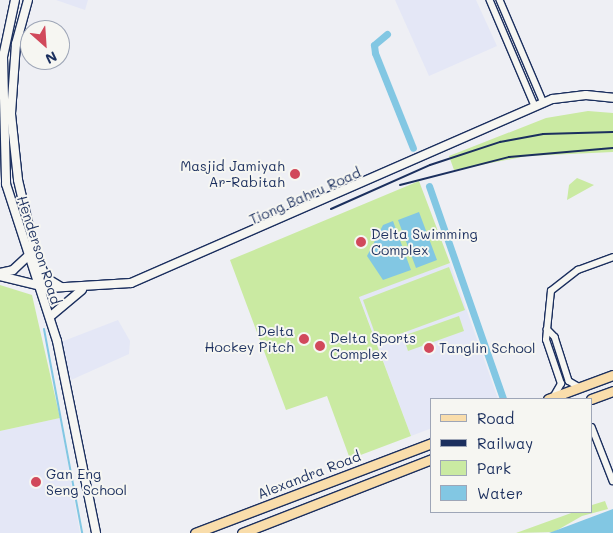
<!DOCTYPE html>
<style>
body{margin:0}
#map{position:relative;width:613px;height:533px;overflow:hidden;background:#eeeff4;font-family:Mali,sans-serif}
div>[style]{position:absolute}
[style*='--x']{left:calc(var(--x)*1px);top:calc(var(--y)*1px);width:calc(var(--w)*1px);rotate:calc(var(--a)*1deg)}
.built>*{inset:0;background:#e4e7f6}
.green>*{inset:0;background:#caeaa2}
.water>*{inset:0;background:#82c7e3}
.stream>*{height:2px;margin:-1px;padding:0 1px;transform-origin:1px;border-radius:1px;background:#82c7e3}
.canal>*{height:7px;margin:-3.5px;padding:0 3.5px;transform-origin:3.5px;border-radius:3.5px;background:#82c7e3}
.roads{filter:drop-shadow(1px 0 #1b2f5e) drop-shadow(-1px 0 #1b2f5e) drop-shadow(0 1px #1b2f5e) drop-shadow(0 -1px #1b2f5e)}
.minor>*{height:5.5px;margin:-2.75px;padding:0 2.75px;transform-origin:2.75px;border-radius:2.75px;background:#f6f6f2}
.secondary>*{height:8px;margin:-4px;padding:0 4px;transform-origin:4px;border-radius:4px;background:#f6f6f2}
.primary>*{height:9px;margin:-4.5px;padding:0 4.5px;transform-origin:4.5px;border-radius:4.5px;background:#f9ddab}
.rail>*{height:2px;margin:-1px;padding:0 1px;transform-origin:1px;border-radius:1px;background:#1b2f5e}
.dots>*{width:14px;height:14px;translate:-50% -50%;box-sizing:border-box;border:2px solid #f6f6f2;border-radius:50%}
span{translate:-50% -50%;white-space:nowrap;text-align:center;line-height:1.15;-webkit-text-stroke:4px #f6f6f2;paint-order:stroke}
.poi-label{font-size:14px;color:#1b2f5e}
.right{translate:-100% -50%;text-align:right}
.left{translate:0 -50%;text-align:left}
.street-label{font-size:14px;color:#1b2f5e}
.legend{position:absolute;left:430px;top:398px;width:162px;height:115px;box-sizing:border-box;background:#f6f6f2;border:1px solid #9ea6b7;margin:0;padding:6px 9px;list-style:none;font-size:15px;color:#1b2f5e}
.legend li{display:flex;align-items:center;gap:10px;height:25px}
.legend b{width:25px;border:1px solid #9ea6b7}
.north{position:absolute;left:20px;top:20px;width:50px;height:50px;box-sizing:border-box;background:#f6f6f2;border:1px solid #9ea6b7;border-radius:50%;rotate:154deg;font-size:14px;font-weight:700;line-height:20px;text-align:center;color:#1b2f5e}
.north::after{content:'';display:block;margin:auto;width:18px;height:22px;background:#d1495b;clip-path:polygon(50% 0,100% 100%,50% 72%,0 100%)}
</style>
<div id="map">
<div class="built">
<i style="clip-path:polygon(56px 0,88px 0,85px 10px)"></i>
<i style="clip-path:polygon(395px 0,476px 0,497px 46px,429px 76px)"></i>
<i style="clip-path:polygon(450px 263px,498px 399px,432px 399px,432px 428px,411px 436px,359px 296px)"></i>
<i style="clip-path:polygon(118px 320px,130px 341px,129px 354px,71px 380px,61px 342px)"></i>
<i style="clip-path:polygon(60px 418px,80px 533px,0 533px,0 431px)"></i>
</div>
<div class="green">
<i style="clip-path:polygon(588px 111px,613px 113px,613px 152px,527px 156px,454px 170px,449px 156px,546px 118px)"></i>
<i style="clip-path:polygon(577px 178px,594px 185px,567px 200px,569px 185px)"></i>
<i style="clip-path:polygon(419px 181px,450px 263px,359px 297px,411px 436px,350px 459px,327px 396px,286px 410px,230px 260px)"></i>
<i style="clip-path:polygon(449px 267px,465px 310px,378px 342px,363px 300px)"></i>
<i style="clip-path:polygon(0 285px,32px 295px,60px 418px,0 431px)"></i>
<i style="clip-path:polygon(459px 316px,464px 331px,408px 351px,403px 336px)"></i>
<i style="clip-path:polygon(605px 501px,608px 509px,582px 516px,554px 532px,516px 533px,574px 512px,592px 512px,592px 505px)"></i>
</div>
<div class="water">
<i style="clip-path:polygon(419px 212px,437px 260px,416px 268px,398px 220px)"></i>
<i style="clip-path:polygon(393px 221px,411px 270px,383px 280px,367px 256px,383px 225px)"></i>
<i style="clip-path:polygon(613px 509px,613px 533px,549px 533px)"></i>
</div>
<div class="stream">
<i style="--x:44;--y:329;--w:208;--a:79.4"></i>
</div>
<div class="canal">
<i style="--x:387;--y:34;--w:17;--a:140"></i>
<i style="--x:374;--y:45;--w:8;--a:83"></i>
<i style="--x:375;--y:53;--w:102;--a:68.2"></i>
<i style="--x:429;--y:186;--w:225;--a:70.8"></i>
</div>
<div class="roads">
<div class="minor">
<i style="--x:490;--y:0;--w:115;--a:67"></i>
<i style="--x:500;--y:0;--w:112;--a:66.9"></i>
<i style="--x:547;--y:329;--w:11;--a:45"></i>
<i style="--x:555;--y:337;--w:46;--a:72.3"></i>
<i style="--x:569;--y:381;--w:12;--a:31"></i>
<i style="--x:554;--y:396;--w:14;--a:-60"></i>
<i style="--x:561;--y:384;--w:46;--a:-108.8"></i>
<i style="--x:546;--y:340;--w:49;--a:-84.2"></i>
<i style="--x:551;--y:291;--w:34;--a:-38"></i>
<i style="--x:578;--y:270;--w:37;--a:-20"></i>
<i style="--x:592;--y:427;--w:58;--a:68.7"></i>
</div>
<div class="secondary">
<i style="--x:15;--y:0;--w:58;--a:101.9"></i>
<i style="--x:3;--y:57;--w:127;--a:88.6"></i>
<i style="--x:6;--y:184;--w:165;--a:72"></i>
<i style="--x:57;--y:341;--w:196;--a:78.5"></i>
<i style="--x:28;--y:0;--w:46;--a:105.3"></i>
<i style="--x:16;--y:44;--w:70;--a:94.1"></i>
<i style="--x:11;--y:114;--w:66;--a:83.9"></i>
<i style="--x:18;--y:180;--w:113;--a:76.7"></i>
<i style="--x:39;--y:262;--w:17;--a:66"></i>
<i style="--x:46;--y:278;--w:17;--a:31"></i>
<i style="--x:0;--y:273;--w:13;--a:-13"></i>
<i style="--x:13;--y:270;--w:21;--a:-43"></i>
<i style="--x:0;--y:276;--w:50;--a:13.8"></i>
<i style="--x:49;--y:288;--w:82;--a:-3.5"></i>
<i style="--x:131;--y:283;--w:460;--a:-23.6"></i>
<i style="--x:553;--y:99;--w:33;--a:-7"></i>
<i style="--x:586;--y:95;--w:27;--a:6"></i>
<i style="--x:52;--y:315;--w:39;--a:-40"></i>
</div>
<div class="primary">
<i style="--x:548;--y:399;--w:69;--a:-20.3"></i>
<i style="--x:591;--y:399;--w:23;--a:-20"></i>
<i style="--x:195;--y:533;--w:254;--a:-20.8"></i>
<i style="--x:242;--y:533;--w:204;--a:-21.3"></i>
</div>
</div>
<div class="rail">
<i style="--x:400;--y:185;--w:113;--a:-14.4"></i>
<i style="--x:509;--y:157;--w:104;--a:-4.9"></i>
<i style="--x:331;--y:209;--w:108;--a:-24"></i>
<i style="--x:430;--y:165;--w:74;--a:-18.2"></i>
<i style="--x:500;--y:142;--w:44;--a:-10.5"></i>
<i style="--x:543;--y:134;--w:70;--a:-1.6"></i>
</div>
<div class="dots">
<i style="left:295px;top:174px;background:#d1495b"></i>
<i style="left:361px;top:242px;background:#d1495b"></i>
<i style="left:304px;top:339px;background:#d1495b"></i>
<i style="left:320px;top:346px;background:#d1495b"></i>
<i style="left:429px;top:348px;background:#d1495b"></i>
<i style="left:36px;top:482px;background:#d1495b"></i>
</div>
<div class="poi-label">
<span class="right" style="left:285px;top:174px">Masjid Jamiyah<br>Ar-Rabitah</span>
<span class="left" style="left:371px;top:242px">Delta Swimming<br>Complex</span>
<span class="right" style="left:294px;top:339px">Delta<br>Hockey Pitch</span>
<span class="left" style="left:330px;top:346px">Delta Sports<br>Complex</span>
<span class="left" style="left:439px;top:348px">Tanglin School</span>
<span class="left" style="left:46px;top:482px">Gan Eng<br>Seng School</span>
</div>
<div class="street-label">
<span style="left:305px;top:196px;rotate:-24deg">Tiong Bahru Road</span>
<span style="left:39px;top:250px;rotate:72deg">Henderson Road</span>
<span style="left:309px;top:475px;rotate:-21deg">Alexandra Road</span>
</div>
<ul class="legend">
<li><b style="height:6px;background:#f9ddab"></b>Road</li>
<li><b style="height:6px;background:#1b2f5e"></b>Railway</li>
<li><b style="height:14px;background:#caeaa2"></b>Park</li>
<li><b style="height:14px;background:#82c7e3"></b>Water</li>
</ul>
<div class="north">N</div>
</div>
